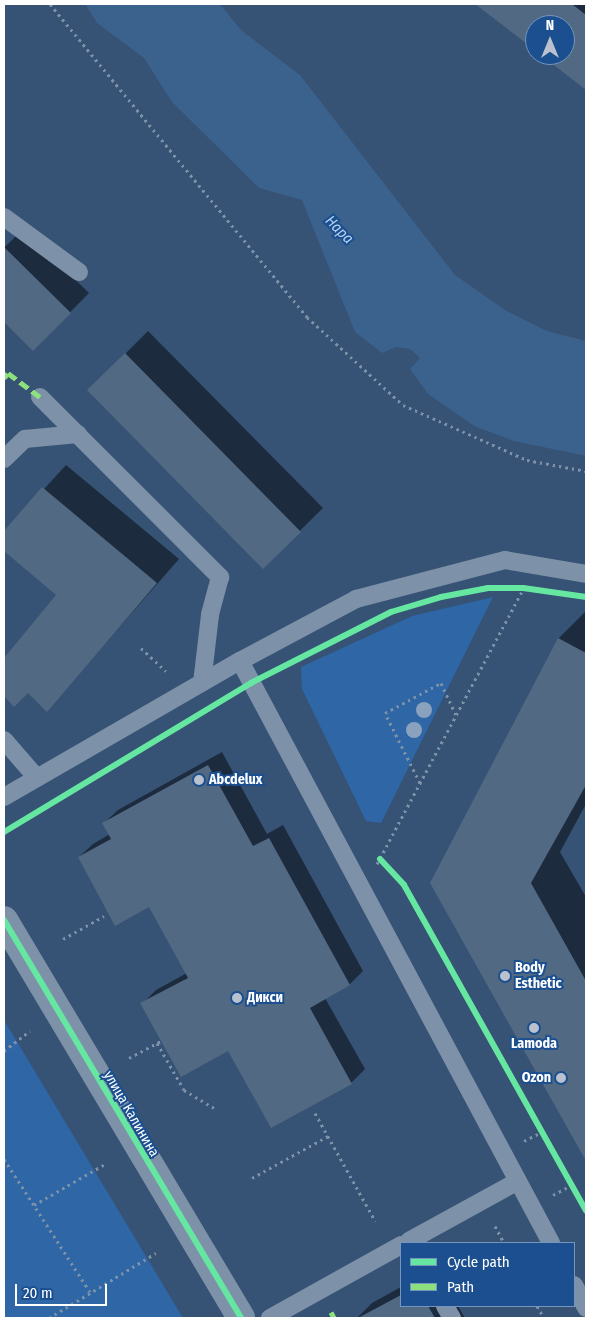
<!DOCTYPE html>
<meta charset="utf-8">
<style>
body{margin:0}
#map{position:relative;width:590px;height:1322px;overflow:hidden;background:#365274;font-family:"Fira Sans Condensed",sans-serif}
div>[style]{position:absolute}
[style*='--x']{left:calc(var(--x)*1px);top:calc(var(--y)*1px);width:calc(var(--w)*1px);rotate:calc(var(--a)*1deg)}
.green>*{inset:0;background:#2f66a5}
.water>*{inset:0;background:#3b618d}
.shadow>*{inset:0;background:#0007}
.building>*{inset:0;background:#526984}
.path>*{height:3px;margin-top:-1.5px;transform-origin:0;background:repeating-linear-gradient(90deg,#7d92a8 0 2.5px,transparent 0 6.5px)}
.service>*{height:18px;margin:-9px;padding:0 9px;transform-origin:9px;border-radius:9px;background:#7d92a8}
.tertiary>*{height:28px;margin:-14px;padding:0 14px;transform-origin:14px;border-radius:14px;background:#7d92a8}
.quiet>*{height:5px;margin-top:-2.5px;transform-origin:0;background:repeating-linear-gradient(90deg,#8de07e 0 10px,transparent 0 15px)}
.cycleway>*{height:6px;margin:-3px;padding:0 3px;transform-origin:3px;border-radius:3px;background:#66e7a1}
.trees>*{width:16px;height:16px;margin:-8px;border-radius:50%;background:#8aa2be}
.dots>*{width:14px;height:14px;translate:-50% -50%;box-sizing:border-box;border:2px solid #1b4f8f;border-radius:50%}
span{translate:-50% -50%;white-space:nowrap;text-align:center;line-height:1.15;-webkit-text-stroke:4px #1b4f8f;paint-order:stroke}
.poi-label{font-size:14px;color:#fff;font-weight:700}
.left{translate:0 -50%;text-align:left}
.right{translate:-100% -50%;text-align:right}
.street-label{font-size:14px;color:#fff}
.water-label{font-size:15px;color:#b5d3f5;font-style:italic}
.frame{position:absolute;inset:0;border:5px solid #fff;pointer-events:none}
.legend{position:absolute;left:400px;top:1242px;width:175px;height:65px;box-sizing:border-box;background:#1b4f8f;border:1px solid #7695bc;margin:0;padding:6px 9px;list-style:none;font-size:15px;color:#fff}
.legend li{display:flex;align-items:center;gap:10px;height:25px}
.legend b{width:25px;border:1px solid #7695bc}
.north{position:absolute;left:525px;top:15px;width:50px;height:50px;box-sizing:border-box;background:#1b4f8f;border:1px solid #7695bc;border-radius:50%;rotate:0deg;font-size:14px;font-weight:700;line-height:20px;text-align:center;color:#fff}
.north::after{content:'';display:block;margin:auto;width:18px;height:22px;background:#b9c2ce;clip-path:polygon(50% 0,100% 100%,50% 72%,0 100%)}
.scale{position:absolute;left:15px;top:1284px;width:92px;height:22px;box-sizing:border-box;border:2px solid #fff;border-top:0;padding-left:6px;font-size:15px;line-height:18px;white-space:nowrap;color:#fff;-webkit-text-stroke:4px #1b4f8f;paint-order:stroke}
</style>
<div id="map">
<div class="green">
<i style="clip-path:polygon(493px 597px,381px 823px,366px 821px,302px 689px,301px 667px,412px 616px)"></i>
<i style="clip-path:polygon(4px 1020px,183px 1318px,4px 1318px)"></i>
</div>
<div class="water">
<i style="clip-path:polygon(85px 4px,220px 4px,241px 30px,300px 75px,455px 275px,505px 310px,547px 331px,586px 341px,586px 456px,514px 441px,474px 426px,428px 394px,410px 369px,420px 358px,410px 349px,396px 347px,382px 353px,355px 332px,302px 200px,259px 188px,172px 102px,144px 58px,97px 23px)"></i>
</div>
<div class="shadow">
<i style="clip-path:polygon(477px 4px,586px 4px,586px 88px,543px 55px,565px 55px,565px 25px,535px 25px,535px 49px)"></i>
<i style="clip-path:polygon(23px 229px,89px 293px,33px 350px,4px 321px,4px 248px)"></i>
<i style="clip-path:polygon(148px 331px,323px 508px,263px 567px,89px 390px)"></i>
<i style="clip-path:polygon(66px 465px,179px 559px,47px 710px,28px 692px,14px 705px,4px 694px,4px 660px,58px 595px,4px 549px,4px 533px)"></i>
<i style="clip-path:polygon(586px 611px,586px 804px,560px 852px,586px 897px,586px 1158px,431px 883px,559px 638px)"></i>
<i style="clip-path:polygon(222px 752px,267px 834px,283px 825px,363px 971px,350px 984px,325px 998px,365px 1069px,351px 1083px,229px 1050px,142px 1004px,156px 990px,187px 973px,149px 905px,79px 857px,93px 844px,110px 834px,104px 823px,118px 810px)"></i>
<i style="clip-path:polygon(401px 1287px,401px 1306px,458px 1306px,465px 1318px,357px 1318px,372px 1303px)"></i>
</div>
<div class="building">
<i style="clip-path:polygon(475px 4px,572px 4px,586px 15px,586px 90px,541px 55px,565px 55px,565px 25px,535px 25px,535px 50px)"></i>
<i style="clip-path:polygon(4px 247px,71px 313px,33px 351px,4px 322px)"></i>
<i style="clip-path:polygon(125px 353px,301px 532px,263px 569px,87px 390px)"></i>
<i style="clip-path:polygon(42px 487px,157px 583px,47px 712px,28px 693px,14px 707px,4px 696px,4px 658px,56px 595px,4px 551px,4px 531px)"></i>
<i style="clip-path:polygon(558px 638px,586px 653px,586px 785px,531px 883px,586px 981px,586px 1161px,430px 883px)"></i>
<i style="clip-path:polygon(208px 765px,253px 846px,269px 838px,350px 985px,310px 1008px,352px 1084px,271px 1128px,228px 1051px,181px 1077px,140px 1003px,188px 978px,149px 907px,115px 926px,78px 857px,111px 839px,102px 823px)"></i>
<i style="clip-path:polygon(401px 1295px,401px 1306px,428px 1306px,435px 1318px,358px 1318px)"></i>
</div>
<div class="path">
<i style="--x:50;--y:4;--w:405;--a:50.6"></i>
<i style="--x:307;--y:317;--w:130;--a:42.5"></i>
<i style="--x:403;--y:405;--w:136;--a:23.9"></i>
<i style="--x:527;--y:460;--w:60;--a:10.6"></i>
<i style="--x:141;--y:648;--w:34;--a:43"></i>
<i style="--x:420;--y:783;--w:78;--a:-116.6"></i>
<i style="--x:385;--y:713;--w:64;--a:-28.2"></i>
<i style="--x:441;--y:683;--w:35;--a:65"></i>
<i style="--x:377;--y:864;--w:314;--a:-62"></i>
<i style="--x:63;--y:939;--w:47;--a:-29.3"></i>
<i style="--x:157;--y:1043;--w:54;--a:60.1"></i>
<i style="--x:184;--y:1090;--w:35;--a:31"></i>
<i style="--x:4;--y:1051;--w:33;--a:-38"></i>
<i style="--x:129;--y:1058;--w:36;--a:-28"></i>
<i style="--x:315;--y:1113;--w:124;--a:60.9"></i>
<i style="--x:524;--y:1141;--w:20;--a:-27"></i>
<i style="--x:4;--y:1159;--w:158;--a:57.1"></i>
<i style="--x:252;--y:1178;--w:87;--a:-28.9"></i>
<i style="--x:553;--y:1195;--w:21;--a:-28"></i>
<i style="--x:34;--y:1205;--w:82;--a:-30"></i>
<i style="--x:495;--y:1226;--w:19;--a:62"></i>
<i style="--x:537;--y:1306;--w:14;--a:60"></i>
<i style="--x:49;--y:1318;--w:125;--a:-31.3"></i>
</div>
<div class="service">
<i style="--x:4;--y:217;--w:93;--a:36.3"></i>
<i style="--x:40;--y:397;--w:255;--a:45"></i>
<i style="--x:220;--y:577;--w:39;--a:105"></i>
<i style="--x:210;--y:615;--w:68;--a:96.7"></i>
<i style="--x:4;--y:459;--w:29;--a:-44"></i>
<i style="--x:25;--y:439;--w:53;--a:-5.4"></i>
<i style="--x:240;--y:661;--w:660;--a:61.88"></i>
<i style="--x:4;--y:740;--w:50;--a:49"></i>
<i style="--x:4;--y:797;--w:272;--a:-30"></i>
<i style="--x:240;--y:661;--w:132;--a:-28.1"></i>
<i style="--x:356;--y:599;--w:154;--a:-14.7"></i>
<i style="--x:505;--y:560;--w:82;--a:9.8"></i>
<i style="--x:409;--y:1241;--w:124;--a:-28.8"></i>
<i style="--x:574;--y:1285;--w:26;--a:62"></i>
<i style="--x:445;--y:1306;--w:14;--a:60"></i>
<i style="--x:270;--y:1318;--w:150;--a:-29.1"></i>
</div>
<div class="tertiary">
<i style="--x:4;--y:920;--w:463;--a:59.2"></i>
</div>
<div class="quiet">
<i style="--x:4;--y:378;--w:6;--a:-51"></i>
<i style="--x:8;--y:373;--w:40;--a:37"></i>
<i style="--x:331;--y:1312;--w:7;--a:63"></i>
</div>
<div class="cycleway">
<i style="--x:4;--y:832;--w:288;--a:-31.1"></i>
<i style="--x:251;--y:683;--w:157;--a:-26.9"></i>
<i style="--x:391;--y:612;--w:52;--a:-16.7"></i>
<i style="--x:441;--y:597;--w:48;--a:-10.8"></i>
<i style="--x:488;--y:588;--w:35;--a:0"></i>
<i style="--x:523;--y:588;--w:64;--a:8.1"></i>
<i style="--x:380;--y:859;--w:35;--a:47"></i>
<i style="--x:404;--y:885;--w:373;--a:60.8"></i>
<i style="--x:4;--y:920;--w:463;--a:59.2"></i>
</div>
<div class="trees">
<i style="left:424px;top:710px"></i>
<i style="left:414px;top:730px"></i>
</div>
<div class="dots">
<i style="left:199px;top:780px;background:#b9c2ce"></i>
<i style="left:505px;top:976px;background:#b9c2ce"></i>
<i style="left:237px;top:998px;background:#b9c2ce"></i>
<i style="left:534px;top:1028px;background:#b9c2ce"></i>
<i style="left:561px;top:1078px;background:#b9c2ce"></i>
</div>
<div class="poi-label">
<span class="left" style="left:209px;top:780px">Abcdelux</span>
<span class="left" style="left:515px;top:976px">Body<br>Esthetic</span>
<span class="left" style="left:247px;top:998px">Дикси</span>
<span style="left:534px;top:1044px">Lamoda</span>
<span class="right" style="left:551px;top:1078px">Ozon</span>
</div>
<div class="street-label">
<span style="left:131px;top:1114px;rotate:60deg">улица Калинина</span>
</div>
<div class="water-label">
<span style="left:339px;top:230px;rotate:45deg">Нара</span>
</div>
<div class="frame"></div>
<ul class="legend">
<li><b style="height:6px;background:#66e7a1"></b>Cycle path</li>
<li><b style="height:6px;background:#8de07e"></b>Path</li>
</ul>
<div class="north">N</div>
<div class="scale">20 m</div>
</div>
